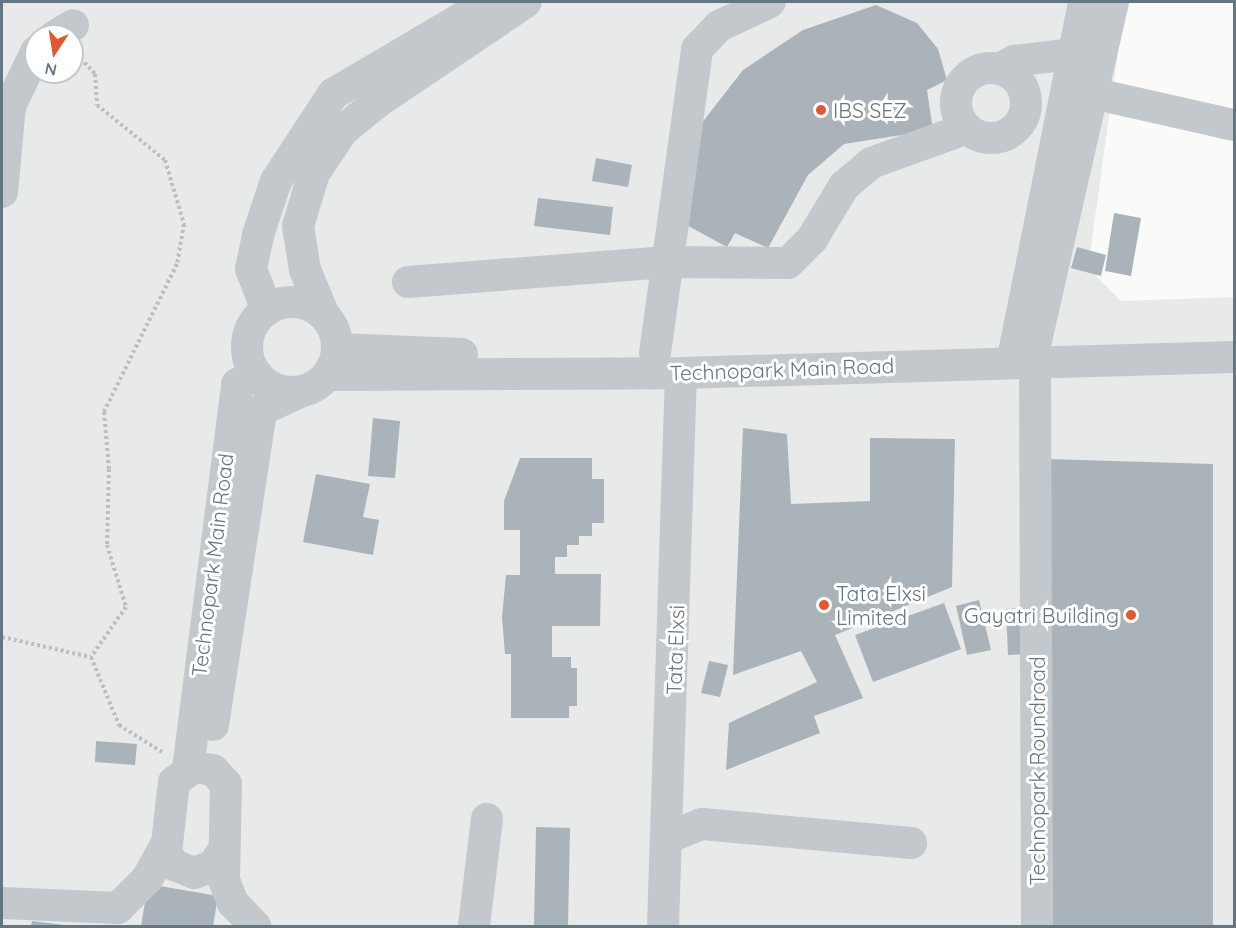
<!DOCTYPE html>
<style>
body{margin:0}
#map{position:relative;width:1236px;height:928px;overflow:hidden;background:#fafaf8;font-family:Quicksand,sans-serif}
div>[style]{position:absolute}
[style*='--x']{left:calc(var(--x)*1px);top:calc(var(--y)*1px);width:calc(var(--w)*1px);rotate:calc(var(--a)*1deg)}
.built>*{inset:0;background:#e8e9e9}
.building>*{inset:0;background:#aab3b9}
.path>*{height:4px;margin-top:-2px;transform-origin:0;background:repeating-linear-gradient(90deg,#bbbfc2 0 3px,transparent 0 6px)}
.minor>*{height:32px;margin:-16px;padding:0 16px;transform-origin:16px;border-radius:16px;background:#c3c8cc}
.minor>.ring{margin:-16px;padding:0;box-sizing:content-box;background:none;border:32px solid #c3c8cc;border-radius:50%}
.dots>*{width:16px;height:16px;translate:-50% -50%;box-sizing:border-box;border:3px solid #fff;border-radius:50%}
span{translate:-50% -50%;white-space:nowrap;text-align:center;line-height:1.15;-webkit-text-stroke:6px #fff;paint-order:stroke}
.poi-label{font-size:21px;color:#657683}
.left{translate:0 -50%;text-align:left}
.right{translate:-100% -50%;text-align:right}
.street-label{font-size:21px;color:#657683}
.frame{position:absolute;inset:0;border:3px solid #657683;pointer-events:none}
.north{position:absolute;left:24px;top:24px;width:60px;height:60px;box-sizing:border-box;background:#fff;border:2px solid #c1c8cd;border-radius:50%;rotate:192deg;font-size:16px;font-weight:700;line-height:24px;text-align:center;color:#657683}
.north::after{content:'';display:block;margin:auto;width:21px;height:27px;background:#e4572e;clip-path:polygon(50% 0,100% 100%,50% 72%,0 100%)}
</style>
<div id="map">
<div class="built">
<i style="clip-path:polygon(evenodd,2px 2px,1125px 2px,1088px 268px,1121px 301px,1234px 297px,1234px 926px,2px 926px,2px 2px,36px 36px,72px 36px,72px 72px,36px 72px,36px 36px)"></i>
</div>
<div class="building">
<i style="clip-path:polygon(876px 5px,917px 23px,938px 49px,947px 80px,927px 90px,933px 130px,844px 144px,808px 175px,768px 248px,735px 233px,727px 247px,681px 222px,694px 133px,743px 70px,803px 30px)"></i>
<i style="clip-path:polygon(596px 158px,632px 165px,628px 187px,592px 181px)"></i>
<i style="clip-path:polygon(538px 198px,613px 207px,610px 235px,534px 226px)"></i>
<i style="clip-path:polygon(1114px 213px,1141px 218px,1131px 276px,1105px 271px)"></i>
<i style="clip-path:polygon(1077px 247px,1106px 255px,1101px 276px,1071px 268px)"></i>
<i style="clip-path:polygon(373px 418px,400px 421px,395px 478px,368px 476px)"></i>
<i style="clip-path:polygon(743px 428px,787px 434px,791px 504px,870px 501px,870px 438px,955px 439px,952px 587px,835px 635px,863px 698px,814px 716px,820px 733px,726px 770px,729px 723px,817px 682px,801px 651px,733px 675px)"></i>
<i style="clip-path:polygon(520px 458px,592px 458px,592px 479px,604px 479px,604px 523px,592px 523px,592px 536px,579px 536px,579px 545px,567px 545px,567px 557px,555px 557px,555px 574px,601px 574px,600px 626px,552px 626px,552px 657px,571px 657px,571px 668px,577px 668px,577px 706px,569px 706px,569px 718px,511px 718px,511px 654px,505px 654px,502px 617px,506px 575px,520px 575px,520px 530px,504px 530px,504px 501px)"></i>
<i style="clip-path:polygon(1047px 459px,1213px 464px,1213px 926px,1053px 926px)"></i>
<i style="clip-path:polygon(316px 474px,370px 484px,363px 517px,379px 520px,373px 555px,303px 542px)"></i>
<i style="clip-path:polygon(979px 600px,991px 650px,967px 655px,956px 606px)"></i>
<i style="clip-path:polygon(944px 603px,961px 649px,873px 682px,855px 635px)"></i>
<i style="clip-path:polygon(1030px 608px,1031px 654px,1008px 655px,1006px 609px)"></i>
<i style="clip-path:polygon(709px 661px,728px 665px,720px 697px,701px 693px)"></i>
<i style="clip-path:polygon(96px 741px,137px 744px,135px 765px,95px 762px)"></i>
<i style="clip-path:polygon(536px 827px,570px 828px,568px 926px,534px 926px)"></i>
<i style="clip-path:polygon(148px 884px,218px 896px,213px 926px,141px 926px)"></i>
<i style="clip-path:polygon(32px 921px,64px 925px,64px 926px,31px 926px)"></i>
</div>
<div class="path">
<i style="--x:76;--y:54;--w:28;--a:46"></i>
<i style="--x:95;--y:74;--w:31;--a:86"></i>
<i style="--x:97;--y:105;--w:87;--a:39"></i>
<i style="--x:165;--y:160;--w:67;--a:73.5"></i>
<i style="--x:184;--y:224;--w:41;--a:99.9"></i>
<i style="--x:177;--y:264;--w:165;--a:116.3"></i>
<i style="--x:104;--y:412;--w:57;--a:85"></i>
<i style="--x:109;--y:469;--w:76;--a:91.5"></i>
<i style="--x:107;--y:545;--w:65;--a:73"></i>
<i style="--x:126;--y:607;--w:61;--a:125"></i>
<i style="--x:91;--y:657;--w:74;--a:67.6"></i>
<i style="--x:119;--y:725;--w:51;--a:32.1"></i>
<i style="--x:2;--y:637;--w:91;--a:12.7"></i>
</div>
<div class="minor">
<i style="--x:55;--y:36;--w:21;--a:-31"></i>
<i class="ring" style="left:956px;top:68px;width:38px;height:38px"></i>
<i style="--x:999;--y:69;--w:17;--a:-28"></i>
<i style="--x:1014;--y:61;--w:58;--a:-6.9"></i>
<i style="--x:1075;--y:98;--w:21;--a:-11"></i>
<i style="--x:1096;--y:94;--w:141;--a:12.7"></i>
<i style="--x:2;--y:192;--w:86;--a:-84.7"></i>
<i style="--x:10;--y:106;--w:60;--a:-64.3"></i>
<i style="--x:408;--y:282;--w:260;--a:-4.4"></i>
<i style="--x:667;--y:262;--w:121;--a:0.5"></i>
<i style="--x:788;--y:263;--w:34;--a:-45"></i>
<i style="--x:812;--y:239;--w:62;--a:-58.9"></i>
<i style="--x:844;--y:186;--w:35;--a:-40"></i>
<i style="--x:871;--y:163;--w:100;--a:-19.9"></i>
<i class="ring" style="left:247px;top:302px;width:58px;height:58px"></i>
<i style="--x:267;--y:310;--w:44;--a:-111.3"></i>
<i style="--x:251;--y:269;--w:35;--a:-78"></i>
<i style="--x:258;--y:235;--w:57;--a:-71.6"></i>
<i style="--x:276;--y:181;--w:104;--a:-56.8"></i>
<i style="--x:333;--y:94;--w:181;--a:-30.5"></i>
<i style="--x:323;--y:313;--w:47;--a:-112.7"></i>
<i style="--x:305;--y:270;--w:45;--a:-99"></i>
<i style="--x:298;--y:226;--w:55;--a:-73.2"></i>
<i style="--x:314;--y:173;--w:52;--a:-56"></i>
<i style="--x:343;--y:130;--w:46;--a:-38.9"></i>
<i style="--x:379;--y:101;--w:177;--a:-34"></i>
<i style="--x:337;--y:349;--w:125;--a:2.3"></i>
<i style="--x:655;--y:353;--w:307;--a:-82.1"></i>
<i style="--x:697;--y:49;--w:32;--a:-46"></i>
<i style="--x:719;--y:26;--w:56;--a:-25.2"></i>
<i style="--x:1012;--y:363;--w:368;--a:-78.7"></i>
<i style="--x:329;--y:375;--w:352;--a:-0.3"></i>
<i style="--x:681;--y:373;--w:553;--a:-1.66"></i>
<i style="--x:213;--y:725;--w:319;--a:-81.3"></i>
<i style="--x:261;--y:410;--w:43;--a:-24.8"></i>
<i style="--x:188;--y:769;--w:388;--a:-82.7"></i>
<i style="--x:237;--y:384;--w:22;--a:-24"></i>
<i style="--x:667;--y:838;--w:38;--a:-22"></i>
<i style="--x:702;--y:824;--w:210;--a:5.2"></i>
<i style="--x:221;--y:854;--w:14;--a:124"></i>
<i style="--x:213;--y:866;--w:20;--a:160"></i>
<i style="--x:194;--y:873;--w:22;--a:-158"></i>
<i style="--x:174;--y:865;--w:14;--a:-124"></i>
<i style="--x:166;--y:853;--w:71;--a:-83.6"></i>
<i style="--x:174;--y:782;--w:25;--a:-37"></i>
<i style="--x:194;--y:767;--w:19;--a:9"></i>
<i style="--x:213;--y:770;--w:19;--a:47"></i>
<i style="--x:226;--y:784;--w:96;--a:91.2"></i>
<i style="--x:224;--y:880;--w:25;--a:69"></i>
<i style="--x:233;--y:903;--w:32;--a:46"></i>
<i style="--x:2;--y:903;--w:116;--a:2.5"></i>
<i style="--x:118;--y:908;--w:41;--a:-45"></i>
<i style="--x:147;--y:879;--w:38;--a:-61"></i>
<i style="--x:474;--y:926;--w:108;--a:-83.1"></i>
<i style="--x:663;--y:926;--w:553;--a:-88.14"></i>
<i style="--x:1037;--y:926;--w:581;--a:-90.2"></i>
<i style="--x:1035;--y:345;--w:352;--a:-77.2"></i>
</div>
<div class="dots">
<i style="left:821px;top:110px;background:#e4572e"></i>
<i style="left:824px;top:605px;background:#e4572e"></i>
<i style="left:1131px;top:615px;background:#e4572e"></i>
</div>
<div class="poi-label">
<span class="left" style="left:833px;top:110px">IBS SEZ</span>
<span class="left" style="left:836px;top:605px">Tata Elxsi<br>Limited</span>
<span class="right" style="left:1119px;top:615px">Gayatri Building</span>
</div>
<div class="street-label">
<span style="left:782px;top:369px;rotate:-2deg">Technopark Main Road</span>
<span style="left:212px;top:565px;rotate:-83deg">Technopark Main Road</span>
<span style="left:675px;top:650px;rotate:-88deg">Tata Elxsi</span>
<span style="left:1037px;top:771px;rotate:-90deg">Technopark Roundroad</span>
</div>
<div class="frame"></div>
<div class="north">N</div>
</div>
